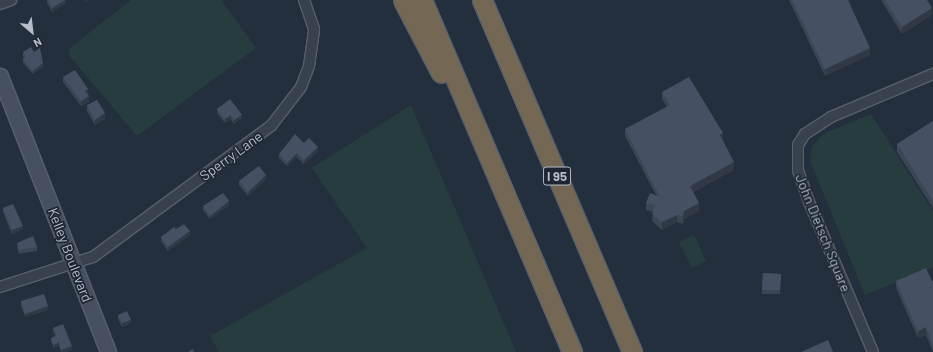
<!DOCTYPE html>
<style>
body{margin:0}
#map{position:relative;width:933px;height:352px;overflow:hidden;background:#242f3e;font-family:Barlow,sans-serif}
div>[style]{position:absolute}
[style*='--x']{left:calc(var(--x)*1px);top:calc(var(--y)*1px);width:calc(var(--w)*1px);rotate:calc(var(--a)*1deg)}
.green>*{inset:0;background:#263c3f}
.roads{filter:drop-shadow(1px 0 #565f6c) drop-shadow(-1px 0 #565f6c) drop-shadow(0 1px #565f6c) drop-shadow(0 -1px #565f6c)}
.street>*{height:10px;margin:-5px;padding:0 5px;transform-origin:5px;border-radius:5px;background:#38414e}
.secondary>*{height:15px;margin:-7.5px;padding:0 7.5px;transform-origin:7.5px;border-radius:7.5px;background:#465061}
.highway>*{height:19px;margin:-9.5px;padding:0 9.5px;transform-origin:9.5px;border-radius:9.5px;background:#746855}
.wall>*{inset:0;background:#3b4654}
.shaded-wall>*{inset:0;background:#303945}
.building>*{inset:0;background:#455162}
span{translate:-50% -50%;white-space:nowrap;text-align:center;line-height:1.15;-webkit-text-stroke:3.5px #1d2633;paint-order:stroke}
.shield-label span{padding:1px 3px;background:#1d2633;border:1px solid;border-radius:3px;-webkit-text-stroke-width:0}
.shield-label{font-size:13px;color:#b4bcc9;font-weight:700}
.street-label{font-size:14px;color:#b4bcc9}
.north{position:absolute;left:12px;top:12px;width:40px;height:40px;-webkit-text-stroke:3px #1d2633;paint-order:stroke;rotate:152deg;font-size:11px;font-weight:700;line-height:16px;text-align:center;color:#b4bcc9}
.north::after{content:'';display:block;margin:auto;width:14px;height:18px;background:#b4bcc9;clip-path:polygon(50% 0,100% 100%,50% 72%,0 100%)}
</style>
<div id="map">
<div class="green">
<i style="clip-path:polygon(131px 0,221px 0,256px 48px,137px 136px,68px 54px,70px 48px)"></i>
<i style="clip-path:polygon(411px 105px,516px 352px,219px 352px,210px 336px,367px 248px,312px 168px)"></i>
<i style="clip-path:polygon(871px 114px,933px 211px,933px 267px,865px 295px,810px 161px,812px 147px,823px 134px)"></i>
<i style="clip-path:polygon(694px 235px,706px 261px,692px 268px,679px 242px)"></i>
</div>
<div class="roads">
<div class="street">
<i style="--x:0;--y:4;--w:12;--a:-20"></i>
<i style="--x:0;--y:287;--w:98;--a:-17.9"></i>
<i style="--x:93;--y:257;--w:221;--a:-36.4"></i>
<i style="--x:271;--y:126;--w:49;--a:-52.4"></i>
<i style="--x:301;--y:87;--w:22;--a:-69"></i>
<i style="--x:309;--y:66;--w:37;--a:-82"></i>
<i style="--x:314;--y:29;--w:31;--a:-109"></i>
<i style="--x:873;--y:352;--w:163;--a:-113.1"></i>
<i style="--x:809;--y:202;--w:34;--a:-109"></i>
<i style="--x:798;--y:170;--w:25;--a:-90"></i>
<i style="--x:798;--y:145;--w:13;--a:-58"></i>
<i style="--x:805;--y:134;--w:31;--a:-33"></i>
<i style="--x:831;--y:117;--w:111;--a:-22.9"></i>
</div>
<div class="secondary">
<i style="--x:0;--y:76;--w:296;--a:68.6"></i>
</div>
<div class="highway">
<i style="--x:403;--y:0;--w:82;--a:62.5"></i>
<i style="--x:422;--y:0;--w:383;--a:66.9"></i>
<i style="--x:482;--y:0;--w:383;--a:66.9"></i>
</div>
</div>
<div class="wall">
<i style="clip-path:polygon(47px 0,66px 0,66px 3px,52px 12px,47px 3px)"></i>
<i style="clip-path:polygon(789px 0,848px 0,870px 55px,825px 76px)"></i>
<i style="clip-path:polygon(881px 0,927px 0,932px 15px,902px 34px)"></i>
<i style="clip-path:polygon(23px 52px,43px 67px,33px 74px,23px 63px,23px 59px,24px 58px,23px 56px)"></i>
<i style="clip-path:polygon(63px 77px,88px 94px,89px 102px,81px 106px,63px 82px)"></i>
<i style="clip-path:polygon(662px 92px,723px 140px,734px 170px,693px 192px,699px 211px,684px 219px,683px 224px,677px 222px,662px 230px,652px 221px,653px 212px,646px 210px,646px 203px,656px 195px,625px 136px,625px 129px,667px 107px,662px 99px)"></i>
<i style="clip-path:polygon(87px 105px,105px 119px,95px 125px,87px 111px)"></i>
<i style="clip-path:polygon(217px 109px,242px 118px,234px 124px,231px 119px,225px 123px,217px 113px)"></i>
<i style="clip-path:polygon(933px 121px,933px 208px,897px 152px,897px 144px)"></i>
<i style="clip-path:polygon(304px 143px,318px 151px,304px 164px,297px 157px,287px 166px,279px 158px,279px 154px)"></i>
<i style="clip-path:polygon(266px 179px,248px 196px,239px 185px,239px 181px)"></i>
<i style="clip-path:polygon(229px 205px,210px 219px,203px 210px,203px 206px)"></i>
<i style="clip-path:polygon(3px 208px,23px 229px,12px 234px,3px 212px)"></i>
<i style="clip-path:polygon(176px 229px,190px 235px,168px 251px,161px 241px,161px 237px)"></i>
<i style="clip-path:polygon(17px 243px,37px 247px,37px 251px,19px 254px,17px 247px)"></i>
<i style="clip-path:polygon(763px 273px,781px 274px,780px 294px,762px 294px)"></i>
<i style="clip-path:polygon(896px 281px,933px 281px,933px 352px,926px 335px,918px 338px,896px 288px)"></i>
<i style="clip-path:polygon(21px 301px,48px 310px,25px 317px,21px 305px)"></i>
<i style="clip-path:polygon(118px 315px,131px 323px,122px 327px,118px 319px)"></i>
<i style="clip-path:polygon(53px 328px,72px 350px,66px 352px,61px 352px,59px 346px,54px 348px,51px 342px,51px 338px,55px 336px,53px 331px)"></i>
</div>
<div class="shaded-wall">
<i style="clip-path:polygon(65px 0,66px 0,66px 3px,52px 12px,52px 8px)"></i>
<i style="clip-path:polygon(85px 0,90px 0,85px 2px)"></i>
<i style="clip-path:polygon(932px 8px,932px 15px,902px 34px,902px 27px)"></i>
<i style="clip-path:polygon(870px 48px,870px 55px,825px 76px,825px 69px)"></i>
<i style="clip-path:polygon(43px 63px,43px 67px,33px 74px,33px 71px)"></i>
<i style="clip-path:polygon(88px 89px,88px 94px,85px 96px,85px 91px)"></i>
<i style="clip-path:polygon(89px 96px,89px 102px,81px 106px,81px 101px)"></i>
<i style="clip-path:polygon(105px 113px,105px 119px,95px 125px,95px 120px)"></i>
<i style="clip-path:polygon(231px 115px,231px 119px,225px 123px,225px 119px)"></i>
<i style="clip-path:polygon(242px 115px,242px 118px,234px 124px,234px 120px)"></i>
<i style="clip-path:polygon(723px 133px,723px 141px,720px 135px)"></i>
<i style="clip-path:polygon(318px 147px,318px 151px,304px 164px,304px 160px)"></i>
<i style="clip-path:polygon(297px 153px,297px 157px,287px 166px,287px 163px)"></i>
<i style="clip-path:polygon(734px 162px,734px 170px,690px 193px,690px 186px)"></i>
<i style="clip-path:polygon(266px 175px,266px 179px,248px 196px,248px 192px)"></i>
<i style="clip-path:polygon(229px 201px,229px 205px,210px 219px,210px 216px)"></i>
<i style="clip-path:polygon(699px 203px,699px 211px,684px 219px,683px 224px,683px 216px,684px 211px)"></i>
<i style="clip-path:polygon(677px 215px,677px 222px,662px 230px,662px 222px)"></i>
<i style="clip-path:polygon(23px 226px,23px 229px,12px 234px,12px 230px)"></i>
<i style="clip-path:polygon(190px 231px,190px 235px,168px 251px,168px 247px)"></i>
<i style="clip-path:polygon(48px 306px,48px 310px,25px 317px,25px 314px)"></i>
<i style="clip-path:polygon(131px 320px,131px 323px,122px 327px,122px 323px)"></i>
<i style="clip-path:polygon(926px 327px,926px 335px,918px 338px,918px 331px)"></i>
<i style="clip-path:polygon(59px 342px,59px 346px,54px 348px,54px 345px)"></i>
<i style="clip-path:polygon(72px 346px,72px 350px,66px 352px,61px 352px,61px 350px)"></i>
</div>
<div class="building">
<i style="clip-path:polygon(48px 0,65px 0,52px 8px)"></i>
<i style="clip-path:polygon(792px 0,848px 0,870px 48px,825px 69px)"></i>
<i style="clip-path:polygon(885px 0,927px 0,932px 8px,902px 27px)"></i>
<i style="clip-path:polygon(31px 47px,34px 52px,40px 48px,43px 63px,33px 71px,23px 59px,26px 57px,23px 52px)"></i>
<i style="clip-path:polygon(75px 70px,88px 89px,85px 91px,89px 96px,81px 101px,63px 77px)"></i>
<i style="clip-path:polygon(689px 77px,723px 133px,720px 135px,734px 162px,690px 186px,699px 203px,684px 211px,683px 216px,677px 215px,662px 222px,652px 214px,655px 205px,646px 203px,650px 193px,660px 197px,625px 129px,670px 105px,662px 92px)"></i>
<i style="clip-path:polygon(230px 99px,242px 115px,234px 120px,231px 115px,225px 119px,217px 109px)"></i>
<i style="clip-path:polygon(97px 100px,105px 113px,95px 120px,87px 105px)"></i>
<i style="clip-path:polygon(933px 121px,933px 201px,897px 144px)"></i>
<i style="clip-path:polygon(295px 134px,304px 143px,309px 138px,318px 147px,304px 160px,297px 153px,287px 163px,279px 154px)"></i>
<i style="clip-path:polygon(259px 166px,266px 175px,248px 192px,239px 181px)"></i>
<i style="clip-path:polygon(223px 193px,229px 201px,210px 216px,203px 206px)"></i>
<i style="clip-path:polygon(13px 204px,23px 226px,12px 230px,3px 208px)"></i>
<i style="clip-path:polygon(184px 224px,190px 231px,168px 247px,161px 237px,174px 227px,176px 229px)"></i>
<i style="clip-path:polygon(33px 236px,37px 247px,19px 250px,17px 243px)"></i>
<i style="clip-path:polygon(926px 268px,932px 281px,933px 281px,933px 345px,926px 327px,918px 331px,896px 281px)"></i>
<i style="clip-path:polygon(763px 273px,781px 274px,780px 290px,762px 290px)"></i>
<i style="clip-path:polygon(44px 294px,48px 306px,25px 314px,21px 301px)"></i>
<i style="clip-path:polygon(127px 311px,131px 320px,122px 323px,118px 315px)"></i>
<i style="clip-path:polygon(63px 324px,72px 346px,61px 350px,59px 342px,54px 345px,51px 338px,57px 336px,53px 328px)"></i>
<i style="clip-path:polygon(828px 340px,833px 352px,801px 352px)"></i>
<i style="clip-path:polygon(193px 349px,194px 352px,188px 352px)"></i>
</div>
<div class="shield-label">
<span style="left:557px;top:176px">I 95</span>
</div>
<div class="street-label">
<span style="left:231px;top:156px;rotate:-36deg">Sperry Lane</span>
<span style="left:823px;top:233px;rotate:68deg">John Dietsch Square</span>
<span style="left:70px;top:255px;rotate:69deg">Kelley Boulevard</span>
</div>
<div class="north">N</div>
</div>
